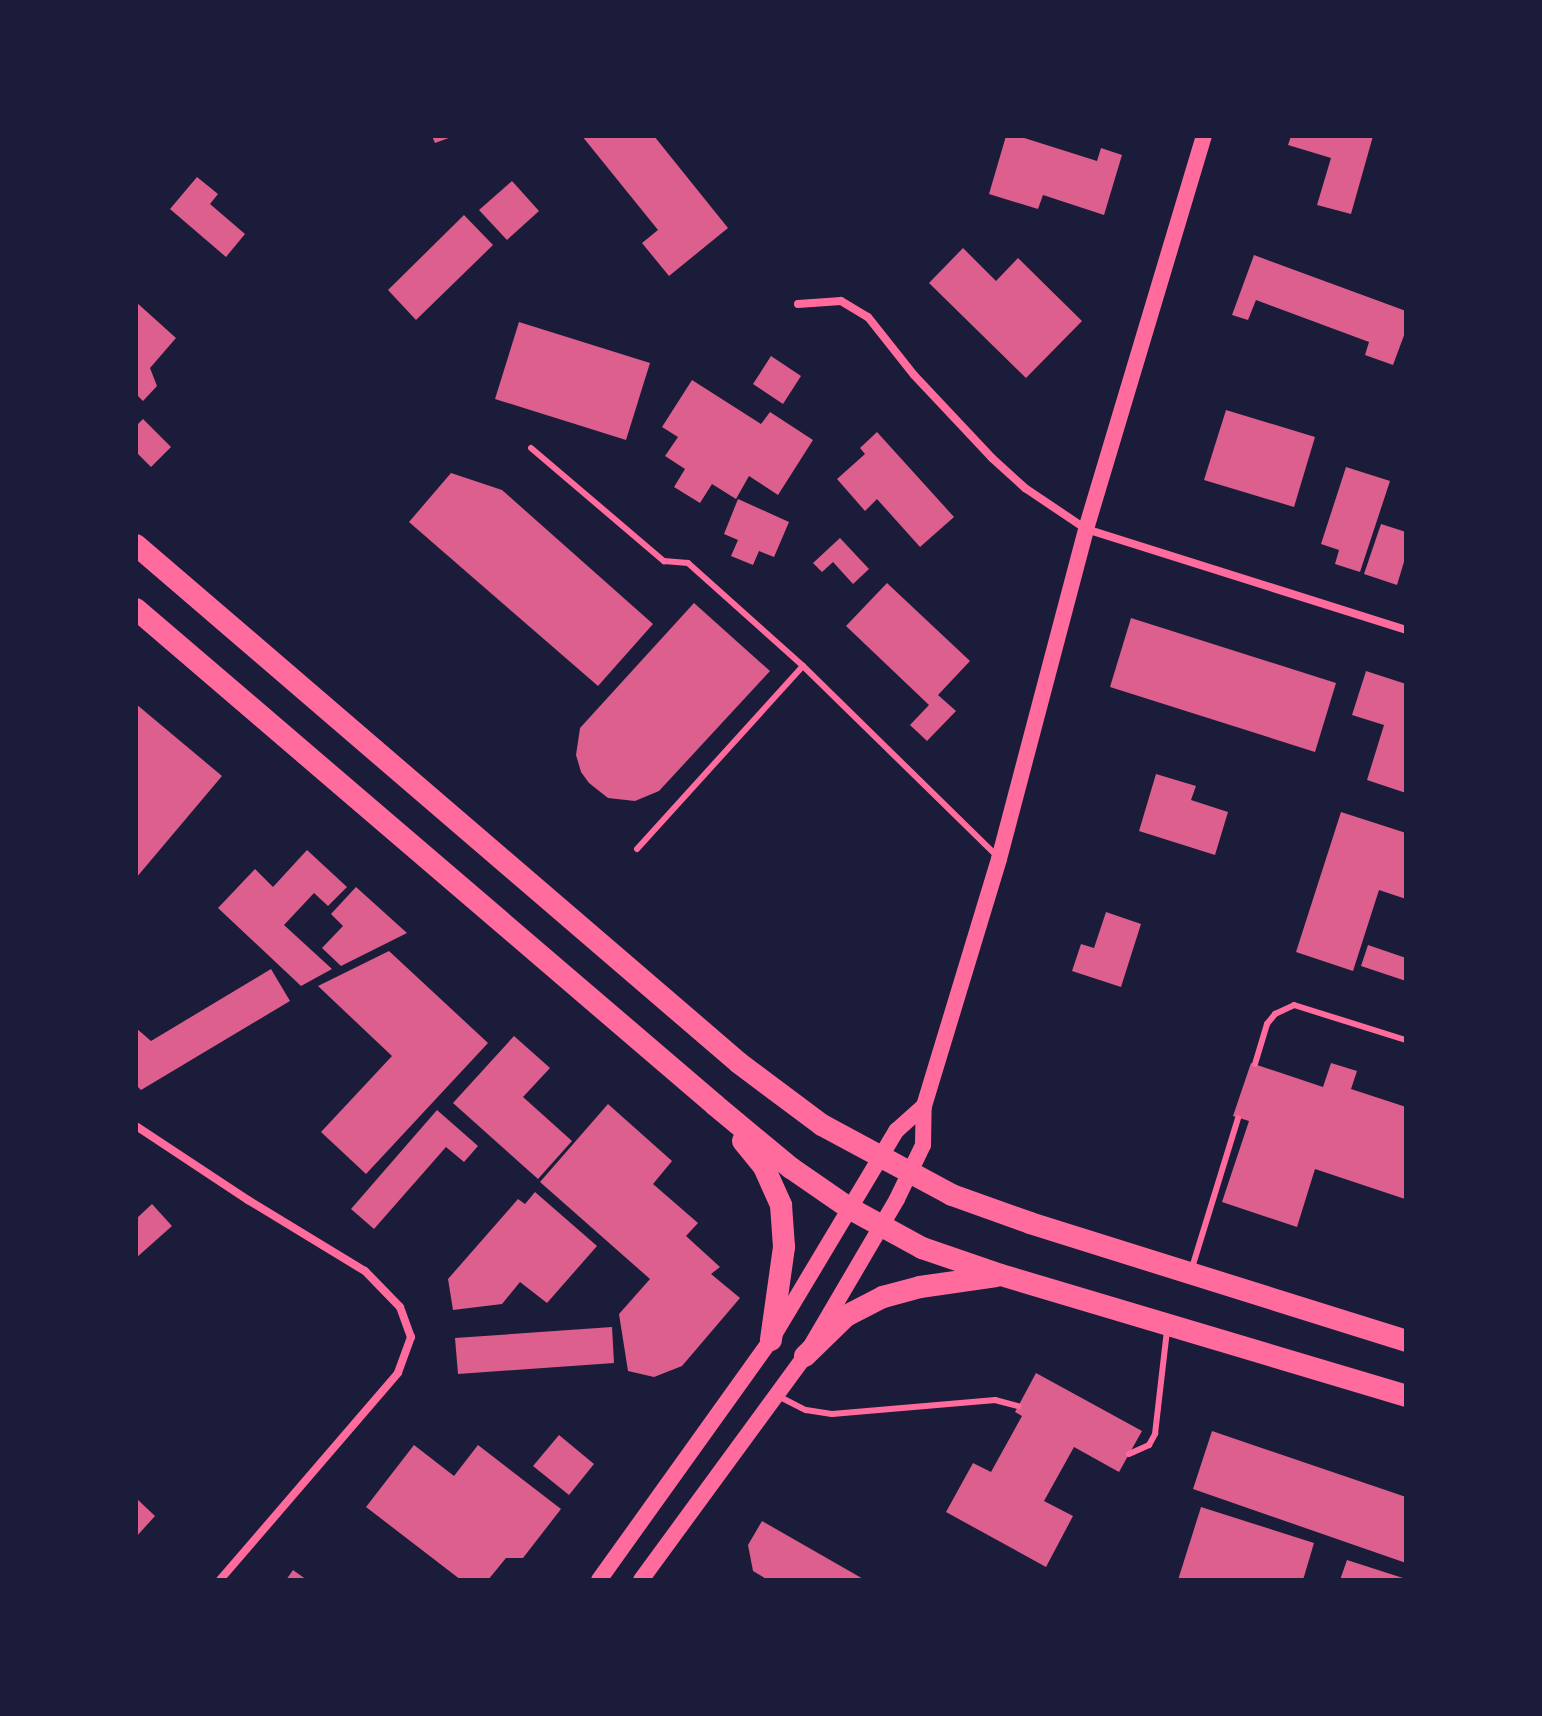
<!DOCTYPE html>
<style>
body{margin:0}
#map{position:relative;width:1542px;height:1716px;overflow:hidden;background:#1b1b3a;font-family:"Public Sans",sans-serif}
div>[style]{position:absolute}
[style*='--x']{left:calc(var(--x)*1px);top:calc(var(--y)*1px);width:calc(var(--w)*1px);rotate:calc(var(--a)*1deg)}
.building>*{inset:0;background:#dd5f8e}
.service>*{height:6px;margin:-3px;padding:0 3px;transform-origin:3px;border-radius:3px;background:#ff6b9d}
.minor>*{height:8px;margin:-4px;padding:0 4px;transform-origin:4px;border-radius:4px;background:#ff6b9d}
.secondary>*{height:16px;margin:-8px;padding:0 8px;transform-origin:8px;border-radius:8px;background:#ff6b9d}
.trunk>*{height:22px;margin:-11px;padding:0 11px;transform-origin:11px;border-radius:11px;background:#ff6b9d}
span{translate:-50% -50%;white-space:nowrap;text-align:center;line-height:1.15;-webkit-text-stroke:7px #1b1b3a;paint-order:stroke}
.frame{position:absolute;inset:0;border:138px solid #1b1b3a;pointer-events:none}
</style>
<div id="map">
<div class="building">
<i style="clip-path:polygon(432px 136px,454px 136px,435px 143px)"></i>
<i style="clip-path:polygon(582px 136px,654px 136px,728px 228px,669px 276px,642px 243px,658px 230px)"></i>
<i style="clip-path:polygon(1006px 136px,1018px 136px,1097px 161px,1101px 148px,1122px 155px,1104px 215px,1043px 195px,1038px 209px,989px 194px)"></i>
<i style="clip-path:polygon(1291px 136px,1373px 136px,1351px 214px,1317px 205px,1331px 158px,1288px 145px)"></i>
<i style="clip-path:polygon(197px 177px,218px 194px,210px 204px,245px 234px,226px 257px,170px 209px)"></i>
<i style="clip-path:polygon(512px 181px,539px 211px,507px 240px,479px 210px)"></i>
<i style="clip-path:polygon(464px 215px,493px 245px,416px 320px,388px 290px)"></i>
<i style="clip-path:polygon(963px 248px,996px 281px,1018px 258px,1082px 321px,1026px 378px,929px 283px)"></i>
<i style="clip-path:polygon(1254px 255px,1406px 311px,1406px 330px,1393px 365px,1365px 355px,1369px 342px,1256px 300px,1248px 320px,1232px 315px)"></i>
<i style="clip-path:polygon(136px 302px,176px 338px,150px 368px,157px 386px,143px 401px,136px 394px)"></i>
<i style="clip-path:polygon(519px 322px,650px 363px,626px 440px,495px 399px)"></i>
<i style="clip-path:polygon(771px 356px,801px 376px,783px 404px,753px 384px)"></i>
<i style="clip-path:polygon(692px 380px,761px 424px,770px 412px,813px 440px,778px 495px,749px 476px,736px 499px,712px 484px,700px 503px,674px 487px,685px 469px,665px 456px,678px 437px,662px 427px)"></i>
<i style="clip-path:polygon(1226px 410px,1315px 437px,1294px 507px,1204px 480px)"></i>
<i style="clip-path:polygon(143px 419px,171px 447px,151px 467px,136px 452px,136px 426px)"></i>
<i style="clip-path:polygon(877px 432px,954px 517px,920px 547px,877px 499px,865px 511px,837px 479px,865px 454px,860px 448px)"></i>
<i style="clip-path:polygon(1346px 467px,1390px 481px,1360px 572px,1335px 564px,1339px 550px,1321px 544px)"></i>
<i style="clip-path:polygon(451px 473px,502px 490px,653px 624px,598px 686px,409px 522px)"></i>
<i style="clip-path:polygon(738px 499px,789px 522px,774px 557px,759px 551px,753px 565px,731px 556px,738px 540px,724px 534px)"></i>
<i style="clip-path:polygon(1381px 524px,1406px 532px,1406px 555px,1397px 585px,1364px 574px)"></i>
<i style="clip-path:polygon(840px 538px,869px 569px,853px 584px,833px 562px,822px 572px,813px 563px)"></i>
<i style="clip-path:polygon(887px 583px,970px 661px,938px 695px,956px 711px,927px 741px,910px 725px,929px 705px,846px 626px)"></i>
<i style="clip-path:polygon(694px 603px,770px 671px,659px 791px,635px 801px,608px 798px,589px 783px,581px 772px,576px 755px,580px 728px)"></i>
<i style="clip-path:polygon(1131px 618px,1336px 683px,1315px 752px,1110px 687px)"></i>
<i style="clip-path:polygon(1366px 671px,1406px 684px,1406px 793px,1367px 780px,1384px 725px,1352px 715px)"></i>
<i style="clip-path:polygon(136px 704px,222px 776px,136px 878px)"></i>
<i style="clip-path:polygon(1156px 774px,1196px 786px,1191px 800px,1228px 812px,1215px 855px,1139px 831px)"></i>
<i style="clip-path:polygon(1341px 812px,1406px 833px,1406px 899px,1379px 890px,1353px 971px,1296px 952px)"></i>
<i style="clip-path:polygon(307px 850px,347px 887px,328px 906px,314px 893px,284px 925px,332px 969px,301px 986px,218px 908px,255px 869px,273px 887px)"></i>
<i style="clip-path:polygon(356px 887px,407px 933px,341px 966px,322px 948px,343px 926px,331px 914px)"></i>
<i style="clip-path:polygon(1106px 912px,1141px 924px,1121px 987px,1072px 971px,1081px 944px,1094px 948px)"></i>
<i style="clip-path:polygon(1368px 945px,1406px 958px,1406px 981px,1361px 966px)"></i>
<i style="clip-path:polygon(389px 951px,488px 1043px,366px 1174px,321px 1132px,392px 1056px,318px 986px)"></i>
<i style="clip-path:polygon(271px 969px,290px 1001px,141px 1090px,136px 1085px,136px 1028px,151px 1041px)"></i>
<i style="clip-path:polygon(514px 1036px,550px 1068px,523px 1097px,572px 1141px,538px 1179px,453px 1103px)"></i>
<i style="clip-path:polygon(1251px 1063px,1323px 1087px,1331px 1063px,1357px 1071px,1351px 1089px,1406px 1107px,1405px 1199px,1315px 1169px,1297px 1227px,1222px 1202px,1249px 1121px,1233px 1116px)"></i>
<i style="clip-path:polygon(608px 1104px,672px 1161px,653px 1184px,698px 1223px,686px 1236px,720px 1267px,711px 1274px,740px 1298px,682px 1366px,654px 1377px,628px 1371px,619px 1314px,650px 1279px,540px 1182px)"></i>
<i style="clip-path:polygon(437px 1110px,478px 1146px,464px 1162px,446px 1147px,374px 1229px,351px 1209px)"></i>
<i style="clip-path:polygon(535px 1192px,597px 1246px,547px 1303px,520px 1282px,502px 1304px,453px 1310px,448px 1279px,518px 1199px,525px 1204px)"></i>
<i style="clip-path:polygon(152px 1204px,172px 1226px,136px 1258px,136px 1219px)"></i>
<i style="clip-path:polygon(612px 1327px,614px 1363px,458px 1374px,455px 1338px)"></i>
<i style="clip-path:polygon(1036px 1373px,1142px 1431px,1119px 1472px,1074px 1447px,1044px 1501px,1073px 1516px,1046px 1567px,946px 1512px,973px 1463px,991px 1472px,1022px 1416px,1015px 1412px)"></i>
<i style="clip-path:polygon(1212px 1431px,1406px 1497px,1406px 1563px,1193px 1489px)"></i>
<i style="clip-path:polygon(559px 1435px,594px 1464px,569px 1495px,533px 1466px)"></i>
<i style="clip-path:polygon(414px 1445px,454px 1476px,478px 1445px,561px 1509px,523px 1558px,506px 1558px,488px 1580px,461px 1580px,366px 1507px)"></i>
<i style="clip-path:polygon(136px 1498px,155px 1516px,136px 1537px)"></i>
<i style="clip-path:polygon(1201px 1507px,1314px 1543px,1303px 1580px,1178px 1580px)"></i>
<i style="clip-path:polygon(762px 1521px,865px 1580px,768px 1580px,753px 1571px,748px 1545px)"></i>
<i style="clip-path:polygon(1347px 1560px,1406px 1579px,1406px 1580px,1340px 1580px)"></i>
<i style="clip-path:polygon(293px 1570px,307px 1580px,286px 1580px)"></i>
</div>
<div class="service">
<i style="--x:531;--y:448;--w:175;--a:40.4"></i>
<i style="--x:664;--y:561;--w:24;--a:5"></i>
<i style="--x:688;--y:563;--w:154;--a:41.8"></i>
<i style="--x:637;--y:849;--w:247;--a:-47.8"></i>
<i style="--x:803;--y:666;--w:272;--a:44.4"></i>
<i style="--x:1255;--y:1064;--w:42;--a:-73.3"></i>
<i style="--x:1267;--y:1024;--w:13;--a:-51"></i>
<i style="--x:1275;--y:1014;--w:21;--a:-25"></i>
<i style="--x:1294;--y:1005;--w:117;--a:17.4"></i>
<i style="--x:1191;--y:1271;--w:160;--a:-72.9"></i>
<i style="--x:778;--y:1396;--w:31;--a:27"></i>
<i style="--x:806;--y:1410;--w:26;--a:9"></i>
<i style="--x:832;--y:1414;--w:164;--a:-4.9"></i>
<i style="--x:995;--y:1400;--w:24;--a:15"></i>
<i style="--x:1129;--y:1454;--w:22;--a:-24"></i>
<i style="--x:1149;--y:1445;--w:13;--a:-61"></i>
<i style="--x:1155;--y:1434;--w:104;--a:-83.4"></i>
</div>
<div class="minor">
<i style="--x:798;--y:304;--w:43;--a:-4"></i>
<i style="--x:841;--y:301;--w:31;--a:31"></i>
<i style="--x:868;--y:317;--w:74;--a:51.6"></i>
<i style="--x:914;--y:375;--w:114;--a:46.8"></i>
<i style="--x:992;--y:458;--w:45;--a:42.3"></i>
<i style="--x:1025;--y:488;--w:73;--a:33.9"></i>
<i style="--x:1086;--y:529;--w:336;--a:17.5"></i>
<i style="--x:136;--y:1126;--w:134;--a:33.5"></i>
<i style="--x:248;--y:1200;--w:137;--a:31.3"></i>
<i style="--x:365;--y:1271;--w:50;--a:45.8"></i>
<i style="--x:400;--y:1307;--w:32;--a:70"></i>
<i style="--x:411;--y:1337;--w:38;--a:110"></i>
<i style="--x:398;--y:1373;--w:273;--a:130.7"></i>
</div>
<div class="secondary">
<i style="--x:599;--y:1580;--w:295;--a:-54.4"></i>
<i style="--x:771;--y:1340;--w:244;--a:-59.1"></i>
<i style="--x:896;--y:1131;--w:38;--a:-42"></i>
<i style="--x:641;--y:1580;--w:278;--a:-53.8"></i>
<i style="--x:805;--y:1356;--w:182;--a:-59.6"></i>
<i style="--x:897;--y:1199;--w:60;--a:-64.3"></i>
<i style="--x:923;--y:1145;--w:39;--a:-89"></i>
<i style="--x:924;--y:1106;--w:258;--a:-73.1"></i>
<i style="--x:999;--y:859;--w:341;--a:-75.2"></i>
<i style="--x:1086;--y:529;--w:410;--a:-73.3"></i>
</div>
<div class="trunk">
<i style="--x:136;--y:545;--w:795;--a:40.66"></i>
<i style="--x:739;--y:1063;--w:104;--a:36.8"></i>
<i style="--x:822;--y:1125;--w:148;--a:28.3"></i>
<i style="--x:952;--y:1195;--w:83;--a:19.7"></i>
<i style="--x:1030;--y:1223;--w:394;--a:17.4"></i>
<i style="--x:136;--y:609;--w:762;--a:40.58"></i>
<i style="--x:715;--y:1105;--w:99;--a:39.7"></i>
<i style="--x:791;--y:1168;--w:70;--a:34.6"></i>
<i style="--x:849;--y:1208;--w:83;--a:28.7"></i>
<i style="--x:922;--y:1248;--w:83;--a:18.9"></i>
<i style="--x:1001;--y:1275;--w:423;--a:16.6"></i>
<i style="--x:743;--y:1141;--w:33;--a:51"></i>
<i style="--x:764;--y:1167;--w:42;--a:65.9"></i>
<i style="--x:781;--y:1205;--w:42;--a:85.9"></i>
<i style="--x:784;--y:1247;--w:94;--a:98"></i>
<i style="--x:805;--y:1356;--w:57;--a:-44.3"></i>
<i style="--x:846;--y:1316;--w:42;--a:-27.2"></i>
<i style="--x:883;--y:1297;--w:38;--a:-15"></i>
<i style="--x:920;--y:1287;--w:77;--a:-8.2"></i>
</div>
<div class="frame"></div>
</div>
